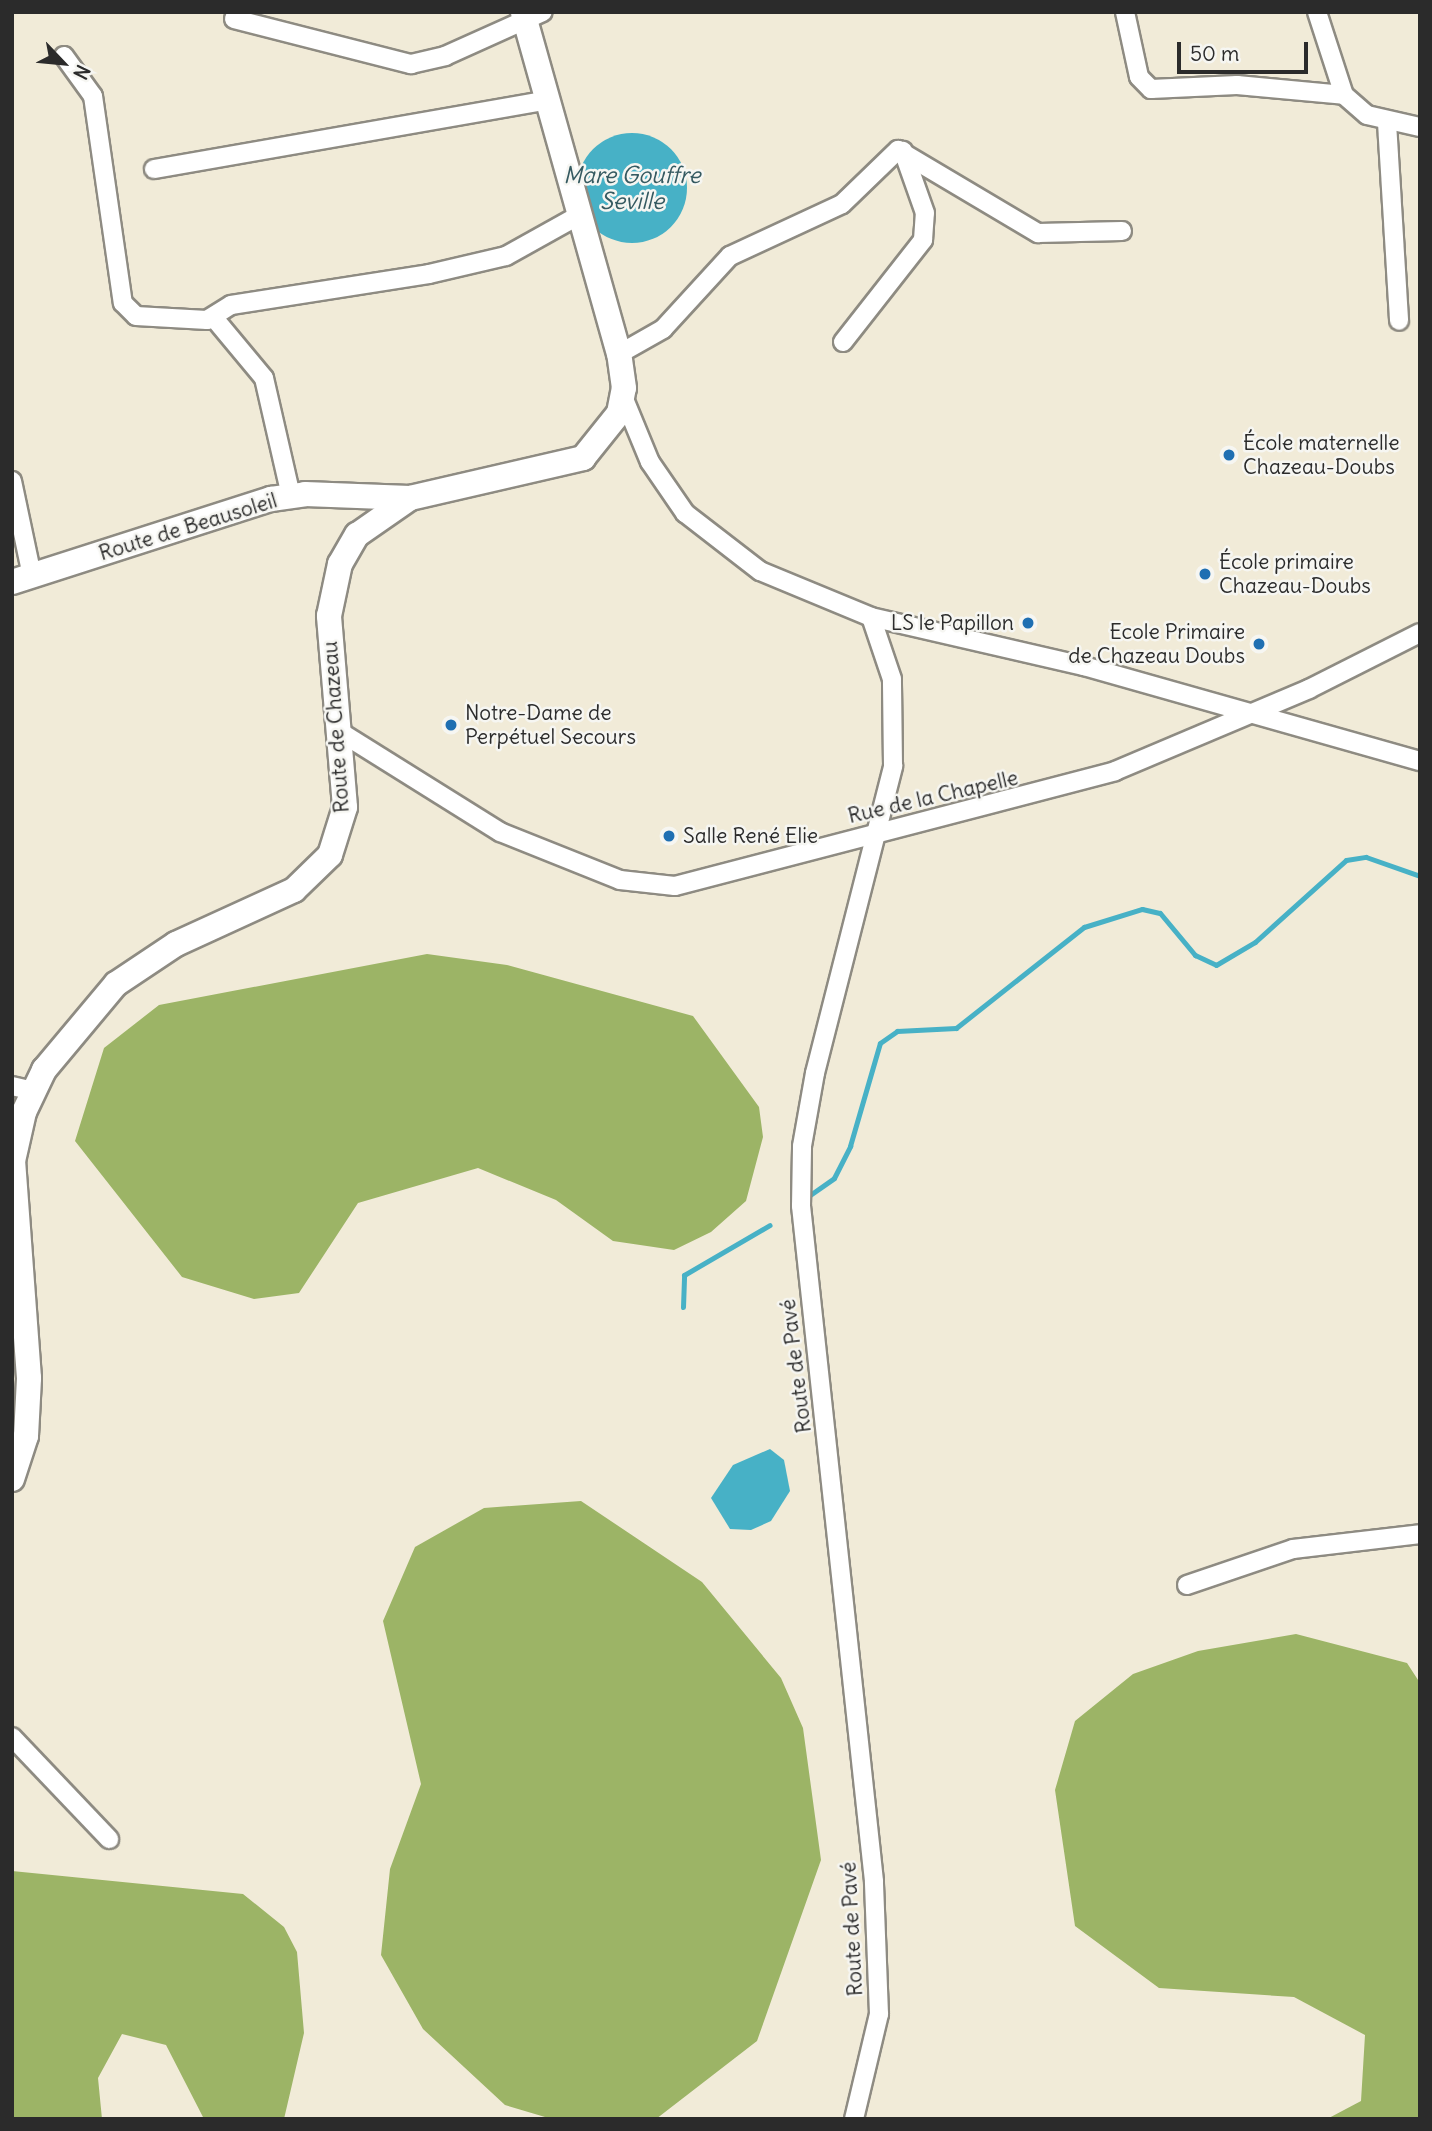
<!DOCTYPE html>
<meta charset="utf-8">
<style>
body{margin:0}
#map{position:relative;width:1432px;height:2131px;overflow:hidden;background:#f1ebd8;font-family:Delius,sans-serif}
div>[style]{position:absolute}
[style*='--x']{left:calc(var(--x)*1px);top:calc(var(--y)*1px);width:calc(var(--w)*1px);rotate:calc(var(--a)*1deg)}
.forest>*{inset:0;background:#9cb466}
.water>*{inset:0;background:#47b1c6}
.round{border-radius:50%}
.stream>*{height:5px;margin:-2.5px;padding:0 2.5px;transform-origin:2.5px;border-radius:2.5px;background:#47b1c6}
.roads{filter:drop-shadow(2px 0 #8e8b82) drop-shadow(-2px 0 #8e8b82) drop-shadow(0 2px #8e8b82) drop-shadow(0 -2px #8e8b82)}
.street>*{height:18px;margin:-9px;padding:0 9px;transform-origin:9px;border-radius:9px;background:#fff}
.secondary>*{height:24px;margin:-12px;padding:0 12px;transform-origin:12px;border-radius:12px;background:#fff}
.dots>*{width:19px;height:19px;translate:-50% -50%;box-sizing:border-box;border:4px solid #f6f6f2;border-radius:50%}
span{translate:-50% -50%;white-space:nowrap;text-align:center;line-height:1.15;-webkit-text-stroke:5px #f6f6f2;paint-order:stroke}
.poi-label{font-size:21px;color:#2b2b2b}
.left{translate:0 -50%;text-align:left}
.right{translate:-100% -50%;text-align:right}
.street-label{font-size:21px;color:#2b2b2b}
.water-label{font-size:23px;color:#355a61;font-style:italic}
.frame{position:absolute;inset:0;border:14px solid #2b2b2b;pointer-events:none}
.north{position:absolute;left:28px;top:28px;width:70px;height:70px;-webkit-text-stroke:5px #f6f6f2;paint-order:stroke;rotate:116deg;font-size:19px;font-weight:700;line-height:28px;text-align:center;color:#2b2b2b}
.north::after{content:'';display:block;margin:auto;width:24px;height:32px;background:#2b2b2b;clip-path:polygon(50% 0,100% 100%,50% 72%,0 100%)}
.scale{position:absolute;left:1177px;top:42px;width:131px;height:32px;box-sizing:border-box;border:4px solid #2b2b2b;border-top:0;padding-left:9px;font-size:21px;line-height:24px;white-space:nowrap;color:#2b2b2b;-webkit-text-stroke:5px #f6f6f2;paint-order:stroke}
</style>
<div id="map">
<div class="forest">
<i style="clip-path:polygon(427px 954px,507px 965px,693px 1016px,759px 1107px,763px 1137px,746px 1201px,711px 1232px,674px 1250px,613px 1241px,556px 1200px,478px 1168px,358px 1203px,299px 1293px,254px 1299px,182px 1277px,75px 1141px,104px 1048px,159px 1005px)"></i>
<i style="clip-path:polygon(581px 1501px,702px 1582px,781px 1678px,803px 1728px,821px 1860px,757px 2041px,656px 2119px,545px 2117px,505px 2105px,423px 2029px,381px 1955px,390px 1869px,421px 1784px,383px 1621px,415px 1547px,484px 1508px)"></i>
<i style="clip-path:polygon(1296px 1634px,1407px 1663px,1420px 1683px,1420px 2119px,1327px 2119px,1361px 2101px,1365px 2035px,1294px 1997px,1159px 1988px,1075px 1926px,1055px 1790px,1075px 1721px,1133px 1674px,1198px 1651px)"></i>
<i style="clip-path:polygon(12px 1871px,243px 1894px,284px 1927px,297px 1952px,304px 2033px,284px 2119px,204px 2119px,166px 2045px,122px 2034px,98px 2078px,102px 2119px,12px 2119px)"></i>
</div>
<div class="water">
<i class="round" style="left:577px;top:133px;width:110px;height:110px"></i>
<i style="clip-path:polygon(770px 1449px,784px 1460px,790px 1491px,771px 1521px,751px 1530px,730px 1529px,711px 1498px,733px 1465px)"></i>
</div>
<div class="stream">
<i style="--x:810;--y:1195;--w:29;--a:-35"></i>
<i style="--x:834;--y:1178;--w:36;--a:-63"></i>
<i style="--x:850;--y:1146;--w:107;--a:-73.8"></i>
<i style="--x:880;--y:1043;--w:21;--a:-35"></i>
<i style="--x:897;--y:1031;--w:59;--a:-2.9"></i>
<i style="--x:956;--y:1028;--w:163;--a:-38.3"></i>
<i style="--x:1084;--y:927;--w:61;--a:-17.2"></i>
<i style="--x:1142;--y:909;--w:18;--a:13"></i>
<i style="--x:1160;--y:913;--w:55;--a:50.2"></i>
<i style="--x:1195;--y:955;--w:23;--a:25"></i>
<i style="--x:1216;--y:965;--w:45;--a:-30.5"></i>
<i style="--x:1255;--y:942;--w:122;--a:-42"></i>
<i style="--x:1346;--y:860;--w:20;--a:-9"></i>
<i style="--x:1366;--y:857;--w:57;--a:19.4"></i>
<i style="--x:683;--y:1307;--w:32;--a:-88"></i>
<i style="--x:684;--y:1275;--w:99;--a:-30.2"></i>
</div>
<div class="roads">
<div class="street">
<i style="--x:1125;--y:12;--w:66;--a:77.8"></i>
<i style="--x:1139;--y:77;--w:17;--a:45"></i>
<i style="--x:1151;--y:89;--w:86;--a:-2.7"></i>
<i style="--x:1237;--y:85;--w:107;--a:5.3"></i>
<i style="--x:1317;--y:12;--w:87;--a:72"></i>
<i style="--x:1344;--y:95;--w:30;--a:41"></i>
<i style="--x:1367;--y:115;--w:54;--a:12.8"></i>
<i style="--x:234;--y:19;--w:183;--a:14.3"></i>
<i style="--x:411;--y:64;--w:35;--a:-13"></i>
<i style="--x:445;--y:56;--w:107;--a:-24.2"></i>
<i style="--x:64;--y:56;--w:49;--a:54.1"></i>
<i style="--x:93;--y:96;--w:209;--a:81.8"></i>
<i style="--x:123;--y:303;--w:18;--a:45"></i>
<i style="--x:136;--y:316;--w:71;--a:3.2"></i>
<i style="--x:207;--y:320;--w:28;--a:-32"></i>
<i style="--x:231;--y:305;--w:200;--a:-8.9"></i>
<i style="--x:429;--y:274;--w:79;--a:-13.2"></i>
<i style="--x:506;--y:256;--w:80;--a:-29.1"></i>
<i style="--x:1387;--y:123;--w:198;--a:86.5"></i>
<i style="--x:154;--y:169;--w:397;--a:-9.9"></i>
<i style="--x:214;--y:318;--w:78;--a:50.2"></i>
<i style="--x:264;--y:378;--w:121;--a:77.1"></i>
<i style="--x:843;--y:342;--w:130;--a:-51.9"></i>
<i style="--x:923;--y:240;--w:27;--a:-86"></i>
<i style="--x:925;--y:213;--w:66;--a:-109.5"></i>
<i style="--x:619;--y:354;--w:51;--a:-29.6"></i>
<i style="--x:663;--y:329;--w:99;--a:-47.5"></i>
<i style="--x:730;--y:256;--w:123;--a:-24.9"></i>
<i style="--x:842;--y:204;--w:78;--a:-44"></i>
<i style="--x:898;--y:150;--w:163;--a:30.7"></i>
<i style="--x:1038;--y:233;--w:84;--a:-1.4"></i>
<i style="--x:624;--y:399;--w:68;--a:67.6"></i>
<i style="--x:650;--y:462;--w:62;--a:55.5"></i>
<i style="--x:685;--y:513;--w:95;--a:37.7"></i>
<i style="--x:760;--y:571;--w:120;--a:22.5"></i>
<i style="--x:871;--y:617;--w:219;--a:13"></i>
<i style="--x:1084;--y:666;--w:349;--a:15.8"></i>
<i style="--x:12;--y:481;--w:97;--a:78.1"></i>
<i style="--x:340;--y:732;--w:189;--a:32"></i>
<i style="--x:500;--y:832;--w:129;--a:21.8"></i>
<i style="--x:620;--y:880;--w:55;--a:6.2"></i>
<i style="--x:675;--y:886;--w:455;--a:-14.6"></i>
<i style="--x:1115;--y:771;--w:211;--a:-22.9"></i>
<i style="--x:1309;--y:689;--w:124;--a:-26.8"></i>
<i style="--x:12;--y:1086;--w:22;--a:13"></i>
<i style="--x:1187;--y:1585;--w:112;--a:-18.8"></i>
<i style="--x:1293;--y:1549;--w:128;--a:-6.7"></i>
<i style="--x:12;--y:1737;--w:141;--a:46.4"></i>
<i style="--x:854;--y:2119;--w:108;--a:-76.6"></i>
<i style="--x:879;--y:2014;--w:133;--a:-92.2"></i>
<i style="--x:874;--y:1881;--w:679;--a:-96.17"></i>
<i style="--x:801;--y:1206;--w:60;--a:-89"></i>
<i style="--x:802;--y:1146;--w:74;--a:-79.9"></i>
<i style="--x:815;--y:1073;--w:317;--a:-75.7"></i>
<i style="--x:893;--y:766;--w:87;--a:-90.7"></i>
<i style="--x:892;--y:679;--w:65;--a:-108.7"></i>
</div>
<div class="secondary">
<i style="--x:12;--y:582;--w:272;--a:-17.8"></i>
<i style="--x:271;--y:499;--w:34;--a:-8"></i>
<i style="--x:305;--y:494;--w:105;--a:2.2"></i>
<i style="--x:12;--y:1479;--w:45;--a:-72"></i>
<i style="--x:26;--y:1436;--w:58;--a:-87"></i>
<i style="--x:29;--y:1378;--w:218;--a:-94.2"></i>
<i style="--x:13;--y:1161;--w:50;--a:-77.3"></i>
<i style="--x:24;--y:1112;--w:47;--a:-64.5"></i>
<i style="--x:44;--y:1070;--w:112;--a:-50.1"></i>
<i style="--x:116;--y:984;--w:72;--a:-33.7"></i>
<i style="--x:176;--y:944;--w:130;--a:-24.6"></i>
<i style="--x:294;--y:890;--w:50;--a:-44.2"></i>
<i style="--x:330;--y:855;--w:50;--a:-72.6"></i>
<i style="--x:345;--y:807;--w:192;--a:-94.8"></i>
<i style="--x:329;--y:616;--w:53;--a:-78.1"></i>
<i style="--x:340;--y:564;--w:34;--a:-60"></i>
<i style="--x:357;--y:535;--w:65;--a:-34.9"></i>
<i style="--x:410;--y:498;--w:178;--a:-13"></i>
<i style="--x:583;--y:458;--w:58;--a:-51.3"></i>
<i style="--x:619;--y:413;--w:25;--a:-79"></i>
<i style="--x:624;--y:388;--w:34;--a:-98"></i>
<i style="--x:619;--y:354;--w:355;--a:-105.7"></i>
</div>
</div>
<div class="dots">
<i style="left:1229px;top:455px;background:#1f6fb2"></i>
<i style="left:1205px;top:574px;background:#1f6fb2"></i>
<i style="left:1028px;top:623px;background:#1f6fb2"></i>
<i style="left:1259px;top:644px;background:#1f6fb2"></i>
<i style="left:451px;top:725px;background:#1f6fb2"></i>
<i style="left:669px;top:836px;background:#1f6fb2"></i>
</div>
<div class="poi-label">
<span class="left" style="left:1243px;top:455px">École maternelle<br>Chazeau-Doubs</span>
<span class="left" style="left:1219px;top:574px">École primaire<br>Chazeau-Doubs</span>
<span class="right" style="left:1014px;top:623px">LS le Papillon</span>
<span class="right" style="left:1245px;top:644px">Ecole Primaire<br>de Chazeau Doubs</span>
<span class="left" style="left:465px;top:725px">Notre-Dame de<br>Perpétuel Secours</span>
<span class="left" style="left:683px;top:836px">Salle René Elie</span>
</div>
<div class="street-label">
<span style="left:188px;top:527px;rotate:-17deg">Route de Beausoleil</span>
<span style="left:336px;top:727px;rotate:-94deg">Route de Chazeau</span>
<span style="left:933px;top:797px;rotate:-13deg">Rue de la Chapelle</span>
<span style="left:796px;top:1366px;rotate:-97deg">Route de Pavé</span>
<span style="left:852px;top:1929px;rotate:-93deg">Route de Pavé</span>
</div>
<div class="water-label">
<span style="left:632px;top:188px">Mare Gouffre<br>Seville</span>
</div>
<div class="frame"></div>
<div class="north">N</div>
<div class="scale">50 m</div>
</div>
